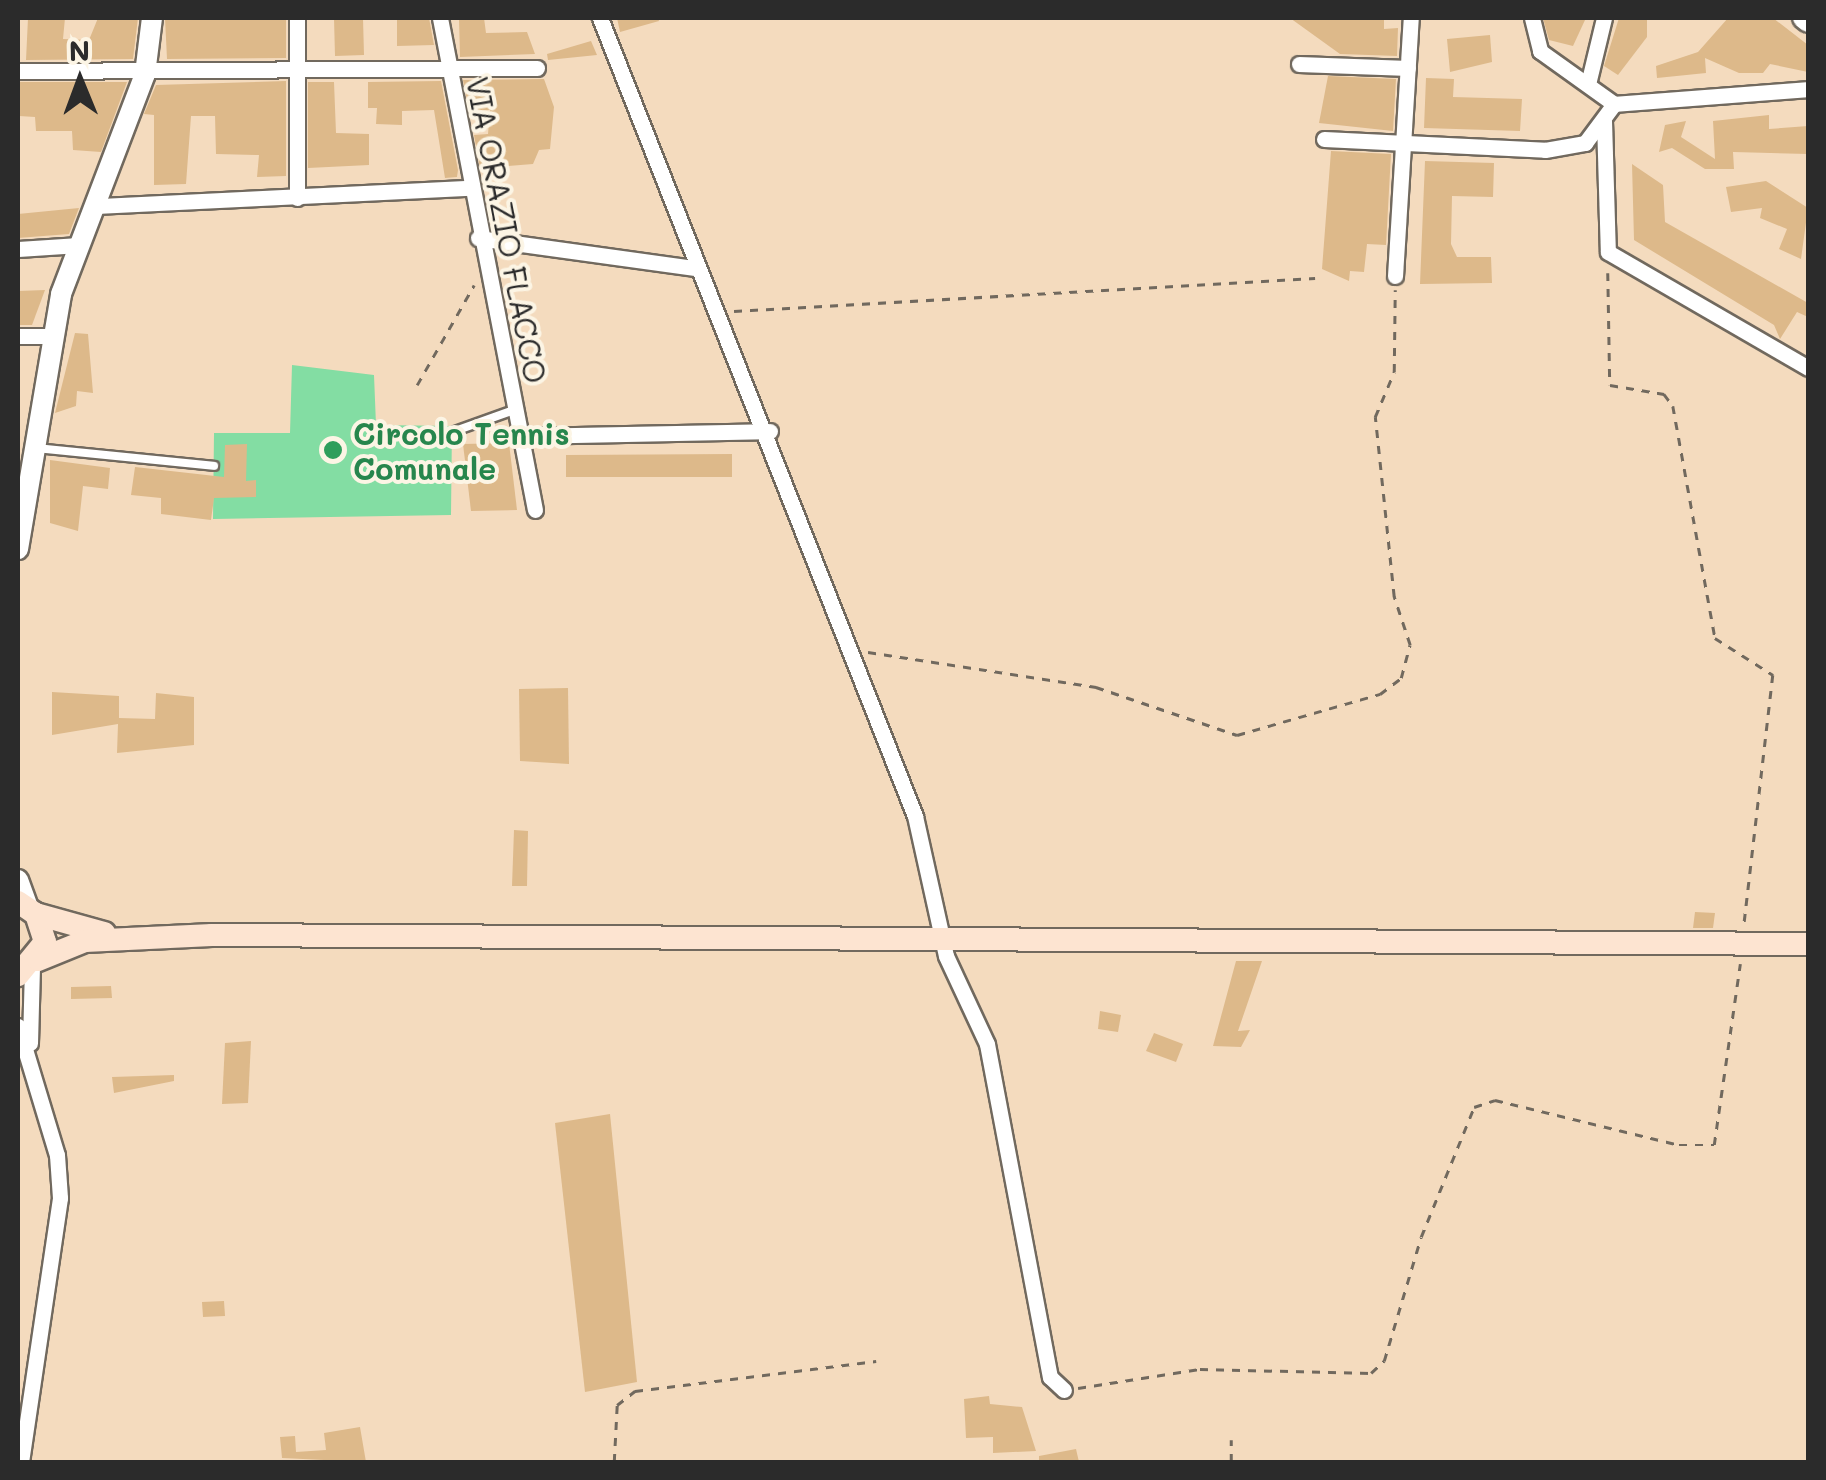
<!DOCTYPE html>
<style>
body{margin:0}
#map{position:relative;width:1826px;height:1480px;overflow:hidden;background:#f4dbbe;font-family:Mali,sans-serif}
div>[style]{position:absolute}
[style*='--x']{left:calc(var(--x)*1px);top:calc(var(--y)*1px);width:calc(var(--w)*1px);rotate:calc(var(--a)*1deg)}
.green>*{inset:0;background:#83dda3}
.building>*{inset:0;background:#ddb98a}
.path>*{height:2.5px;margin-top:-1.25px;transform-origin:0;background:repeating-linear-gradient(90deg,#71695e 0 8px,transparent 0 16px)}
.roads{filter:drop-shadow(2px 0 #71695e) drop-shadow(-2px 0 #71695e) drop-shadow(0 2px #71695e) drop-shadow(0 -2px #71695e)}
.service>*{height:8px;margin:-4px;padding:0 4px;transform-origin:4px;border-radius:4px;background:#fff}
.minor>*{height:15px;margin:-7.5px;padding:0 7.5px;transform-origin:7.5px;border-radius:7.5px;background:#fff}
.tertiary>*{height:20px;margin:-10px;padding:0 10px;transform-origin:10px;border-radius:10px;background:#fff}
.secondary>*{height:22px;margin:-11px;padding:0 11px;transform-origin:11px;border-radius:11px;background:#fde4d1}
.dots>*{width:28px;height:28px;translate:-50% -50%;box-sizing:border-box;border:5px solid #fcf5e5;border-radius:50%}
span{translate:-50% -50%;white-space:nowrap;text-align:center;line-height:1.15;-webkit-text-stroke:8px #fcf5e5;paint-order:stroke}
.street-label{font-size:30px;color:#2b2b2b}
.leisure-label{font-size:30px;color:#27864d;font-weight:700}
.left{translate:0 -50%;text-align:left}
.frame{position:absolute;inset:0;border:20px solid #2b2b2b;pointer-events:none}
.north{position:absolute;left:30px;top:30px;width:100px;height:100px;-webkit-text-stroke:8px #fcf5e5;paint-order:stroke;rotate:359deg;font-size:28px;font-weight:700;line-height:40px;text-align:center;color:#2b2b2b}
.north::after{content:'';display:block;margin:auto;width:35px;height:45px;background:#2b2b2b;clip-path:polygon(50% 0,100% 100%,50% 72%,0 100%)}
</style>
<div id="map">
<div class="green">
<i style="clip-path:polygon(292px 365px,374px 375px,376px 425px,452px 426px,451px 515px,213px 519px,214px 433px,290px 433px)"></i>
</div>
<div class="building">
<i style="clip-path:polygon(28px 18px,65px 18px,63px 39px,89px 40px,98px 18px,138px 18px,133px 59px,26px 60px)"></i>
<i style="clip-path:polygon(165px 18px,286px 18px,286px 58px,167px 59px)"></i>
<i style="clip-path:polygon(334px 18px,363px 18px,364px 55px,335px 56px)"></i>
<i style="clip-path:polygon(397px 18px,429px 18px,434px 45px,397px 46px)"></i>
<i style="clip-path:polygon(459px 18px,484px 18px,486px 33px,527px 32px,535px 54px,460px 57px)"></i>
<i style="clip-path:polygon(617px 18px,658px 18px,659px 21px,620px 32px)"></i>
<i style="clip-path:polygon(1290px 18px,1384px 18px,1384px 29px,1398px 28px,1397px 56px,1340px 54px)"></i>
<i style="clip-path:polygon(1543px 18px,1585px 20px,1573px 46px,1549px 40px)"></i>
<i style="clip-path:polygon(1619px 18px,1647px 18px,1647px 37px,1618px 75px,1604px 66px)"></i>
<i style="clip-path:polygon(1728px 18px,1773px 18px,1808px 45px,1808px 72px,1770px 64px,1763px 73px,1739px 73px,1705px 58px,1706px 73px,1657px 78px,1656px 66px,1698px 52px)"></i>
<i style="clip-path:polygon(1490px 35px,1492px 62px,1450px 72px,1447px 39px)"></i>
<i style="clip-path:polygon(591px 41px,597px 55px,548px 60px,547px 54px)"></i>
<i style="clip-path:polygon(1328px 76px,1396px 79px,1393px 131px,1319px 123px)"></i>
<i style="clip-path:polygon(1426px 78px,1454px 79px,1453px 97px,1522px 99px,1520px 131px,1424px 128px)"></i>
<i style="clip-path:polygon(544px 79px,554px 107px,550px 149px,539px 150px,533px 164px,480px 168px,474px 135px,488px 134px,490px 110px,469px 110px,463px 80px)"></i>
<i style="clip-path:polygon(286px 81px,286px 176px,257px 177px,259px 155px,216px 154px,215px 116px,191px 116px,186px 184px,154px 185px,154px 115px,144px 114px,156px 85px)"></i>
<i style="clip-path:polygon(441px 81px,458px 170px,457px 177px,445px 178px,434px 110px,402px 111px,402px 125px,376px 124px,377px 108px,368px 108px,368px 82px)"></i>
<i style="clip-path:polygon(20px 82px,127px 82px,101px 152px,73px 150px,72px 131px,36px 131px,35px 117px,19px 116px)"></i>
<i style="clip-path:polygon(308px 82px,334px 82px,336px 133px,369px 134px,369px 165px,308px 168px)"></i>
<i style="clip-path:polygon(1769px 115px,1769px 129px,1808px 126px,1808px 154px,1733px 152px,1734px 169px,1705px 169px,1672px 148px,1659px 152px,1665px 125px,1686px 121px,1681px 137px,1715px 159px,1713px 121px)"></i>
<i style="clip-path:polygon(1331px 151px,1391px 154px,1386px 245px,1367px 244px,1364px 272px,1350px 271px,1349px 281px,1322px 269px)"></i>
<i style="clip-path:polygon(1425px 161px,1494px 163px,1493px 197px,1452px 196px,1451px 244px,1457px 257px,1491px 257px,1492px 283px,1420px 284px)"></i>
<i style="clip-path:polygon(1632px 164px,1663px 185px,1665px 222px,1808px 303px,1808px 317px,1797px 312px,1780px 339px,1774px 325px,1634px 240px)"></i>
<i style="clip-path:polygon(1766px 181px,1808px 208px,1801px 259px,1779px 249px,1787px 229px,1760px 218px,1762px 208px,1731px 212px,1726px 187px)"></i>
<i style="clip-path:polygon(79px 208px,69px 234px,18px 238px,18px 214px)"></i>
<i style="clip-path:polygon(45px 290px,32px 325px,18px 325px,18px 291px)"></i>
<i style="clip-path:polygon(75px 333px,88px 334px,93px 393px,77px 391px,76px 406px,55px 413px)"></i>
<i style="clip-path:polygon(509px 443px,517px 510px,471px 511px,463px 444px)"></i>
<i style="clip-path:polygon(247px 444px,246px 481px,256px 480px,256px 497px,214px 498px,211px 520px,161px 514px,161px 498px,131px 495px,135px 467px,224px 477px,225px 445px)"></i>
<i style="clip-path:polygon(732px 454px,732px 477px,566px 477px,566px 455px)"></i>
<i style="clip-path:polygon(50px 460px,110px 468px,108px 489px,83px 486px,78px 531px,50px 523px)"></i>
<i style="clip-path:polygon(568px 688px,569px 764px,520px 761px,519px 689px)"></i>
<i style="clip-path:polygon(52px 692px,119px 696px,119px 718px,155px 719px,156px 693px,194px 697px,194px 745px,117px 753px,118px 724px,52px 735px)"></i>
<i style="clip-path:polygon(514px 830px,528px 831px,527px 886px,512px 886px)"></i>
<i style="clip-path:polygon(1695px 912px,1715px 913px,1713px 928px,1693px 928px)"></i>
<i style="clip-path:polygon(1236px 961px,1262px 961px,1238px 1031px,1250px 1030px,1241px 1047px,1213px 1046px)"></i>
<i style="clip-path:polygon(111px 986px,112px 998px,71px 999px,71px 987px)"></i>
<i style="clip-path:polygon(1100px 1011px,1121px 1015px,1118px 1032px,1098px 1029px)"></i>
<i style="clip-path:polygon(1154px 1033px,1183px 1044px,1176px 1062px,1146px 1051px)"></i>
<i style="clip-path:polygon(251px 1041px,248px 1103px,222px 1104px,225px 1043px)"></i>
<i style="clip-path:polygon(174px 1075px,174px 1081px,114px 1093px,112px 1077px)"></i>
<i style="clip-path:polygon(610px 1114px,637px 1382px,585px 1392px,555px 1123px)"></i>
<i style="clip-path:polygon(224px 1301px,225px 1316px,203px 1317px,202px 1302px)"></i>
<i style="clip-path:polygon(989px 1396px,990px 1404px,1022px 1407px,1036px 1451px,993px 1453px,993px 1437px,966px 1438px,964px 1399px)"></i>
<i style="clip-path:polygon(360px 1427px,366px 1462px,282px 1458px,280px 1437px,295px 1436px,296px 1452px,326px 1450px,324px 1433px)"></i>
<i style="clip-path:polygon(1076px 1449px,1079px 1462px,1039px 1462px,1039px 1456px)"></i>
</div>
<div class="path">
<i style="--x:1608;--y:273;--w:112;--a:89"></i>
<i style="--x:1610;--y:385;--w:55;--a:9.5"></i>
<i style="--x:1664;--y:394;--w:15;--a:53"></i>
<i style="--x:1673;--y:406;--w:236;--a:79.7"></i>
<i style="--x:1715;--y:638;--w:69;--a:32.5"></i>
<i style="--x:1773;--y:675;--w:253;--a:96.6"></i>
<i style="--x:734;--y:311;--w:582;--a:-3.25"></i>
<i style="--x:417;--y:385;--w:115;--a:-60.3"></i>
<i style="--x:868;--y:652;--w:231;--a:8.7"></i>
<i style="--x:1096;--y:687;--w:149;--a:18.8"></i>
<i style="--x:1237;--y:735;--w:149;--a:-16"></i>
<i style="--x:1380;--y:694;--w:26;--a:-37"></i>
<i style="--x:1401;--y:678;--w:34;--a:-75"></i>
<i style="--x:1410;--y:645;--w:51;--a:-108.4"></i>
<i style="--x:1394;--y:597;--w:181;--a:-96"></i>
<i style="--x:1375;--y:417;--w:49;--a:-67.1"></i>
<i style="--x:1394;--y:372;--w:82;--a:-89.3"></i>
<i style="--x:1078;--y:1388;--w:123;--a:-8.9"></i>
<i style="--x:1200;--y:1369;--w:171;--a:1.3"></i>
<i style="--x:1371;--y:1373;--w:18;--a:-43"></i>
<i style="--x:1384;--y:1361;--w:129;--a:-73.4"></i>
<i style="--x:1421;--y:1237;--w:140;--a:-67.8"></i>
<i style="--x:1474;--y:1107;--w:22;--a:-18"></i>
<i style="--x:1495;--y:1100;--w:189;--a:13.7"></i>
<i style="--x:1679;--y:1145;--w:35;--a:0"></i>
<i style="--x:1714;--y:1145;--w:183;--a:-81.8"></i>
<i style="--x:614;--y:1462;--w:57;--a:-87"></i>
<i style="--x:617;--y:1405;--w:23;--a:-38"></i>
<i style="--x:635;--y:1391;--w:243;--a:-7.1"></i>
<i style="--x:1231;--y:1462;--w:22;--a:-90"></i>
</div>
<div class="roads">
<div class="service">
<i style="--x:455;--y:431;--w:63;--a:-19.6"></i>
<i style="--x:35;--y:448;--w:180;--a:5.7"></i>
</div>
<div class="minor">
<i style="--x:297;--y:18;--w:180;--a:90"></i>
<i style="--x:440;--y:18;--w:501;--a:79.07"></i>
<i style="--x:600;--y:18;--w:858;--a:68.46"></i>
<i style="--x:915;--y:816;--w:143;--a:77.5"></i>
<i style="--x:946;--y:956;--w:97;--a:65"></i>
<i style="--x:987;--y:1044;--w:339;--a:79.3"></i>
<i style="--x:1050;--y:1377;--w:19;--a:43"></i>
<i style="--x:1532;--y:18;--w:34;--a:76"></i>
<i style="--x:1540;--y:51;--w:91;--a:35.6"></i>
<i style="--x:1299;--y:64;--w:109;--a:2.1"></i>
<i style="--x:18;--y:71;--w:519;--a:-0.33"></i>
<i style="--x:1589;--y:80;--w:64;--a:-76.4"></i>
<i style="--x:1614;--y:104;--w:195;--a:-4.4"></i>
<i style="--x:1604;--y:121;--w:131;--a:88.3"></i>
<i style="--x:1608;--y:252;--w:231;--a:30.1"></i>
<i style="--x:1324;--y:139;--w:221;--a:2.8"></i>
<i style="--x:1545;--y:150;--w:41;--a:-9.9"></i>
<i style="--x:1585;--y:143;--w:49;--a:-53.4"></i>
<i style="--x:98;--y:206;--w:370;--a:-2.8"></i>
<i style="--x:478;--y:238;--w:219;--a:7.9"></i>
<i style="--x:18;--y:249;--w:61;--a:-3.8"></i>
<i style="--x:1395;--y:276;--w:258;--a:-86.5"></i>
<i style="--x:18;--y:336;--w:33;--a:0"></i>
<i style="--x:519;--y:436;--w:251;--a:-1.1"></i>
<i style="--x:18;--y:1026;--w:135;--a:73.2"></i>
<i style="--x:57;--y:1155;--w:43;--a:86"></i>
<i style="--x:60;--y:1198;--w:267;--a:98.4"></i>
<i style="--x:30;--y:1043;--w:76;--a:-88.5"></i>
</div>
<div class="tertiary">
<i style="--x:1803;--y:18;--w:6;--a:39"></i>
<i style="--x:18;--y:549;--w:259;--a:-80.4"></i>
<i style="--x:61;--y:294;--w:235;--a:-69.1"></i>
<i style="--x:145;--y:74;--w:56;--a:-82.9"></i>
<i style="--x:18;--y:880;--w:29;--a:70"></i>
</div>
<div class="secondary">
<i style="--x:18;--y:902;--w:22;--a:34"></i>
<i style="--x:36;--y:914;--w:29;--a:72"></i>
<i style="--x:45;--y:942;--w:43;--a:129.3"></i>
<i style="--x:36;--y:914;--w:71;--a:15.6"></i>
<i style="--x:38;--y:960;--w:51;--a:-22"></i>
<i style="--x:85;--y:941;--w:127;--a:-2.7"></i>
<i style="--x:212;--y:935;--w:1596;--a:0.32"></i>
</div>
</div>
<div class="dots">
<i style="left:333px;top:450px;background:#2e9e5b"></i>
</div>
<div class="street-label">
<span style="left:507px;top:230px;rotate:79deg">VIA ORAZIO FLACCO</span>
</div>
<div class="leisure-label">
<span class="left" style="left:353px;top:450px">Circolo Tennis<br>Comunale</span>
</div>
<div class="frame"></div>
<div class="north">N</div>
</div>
